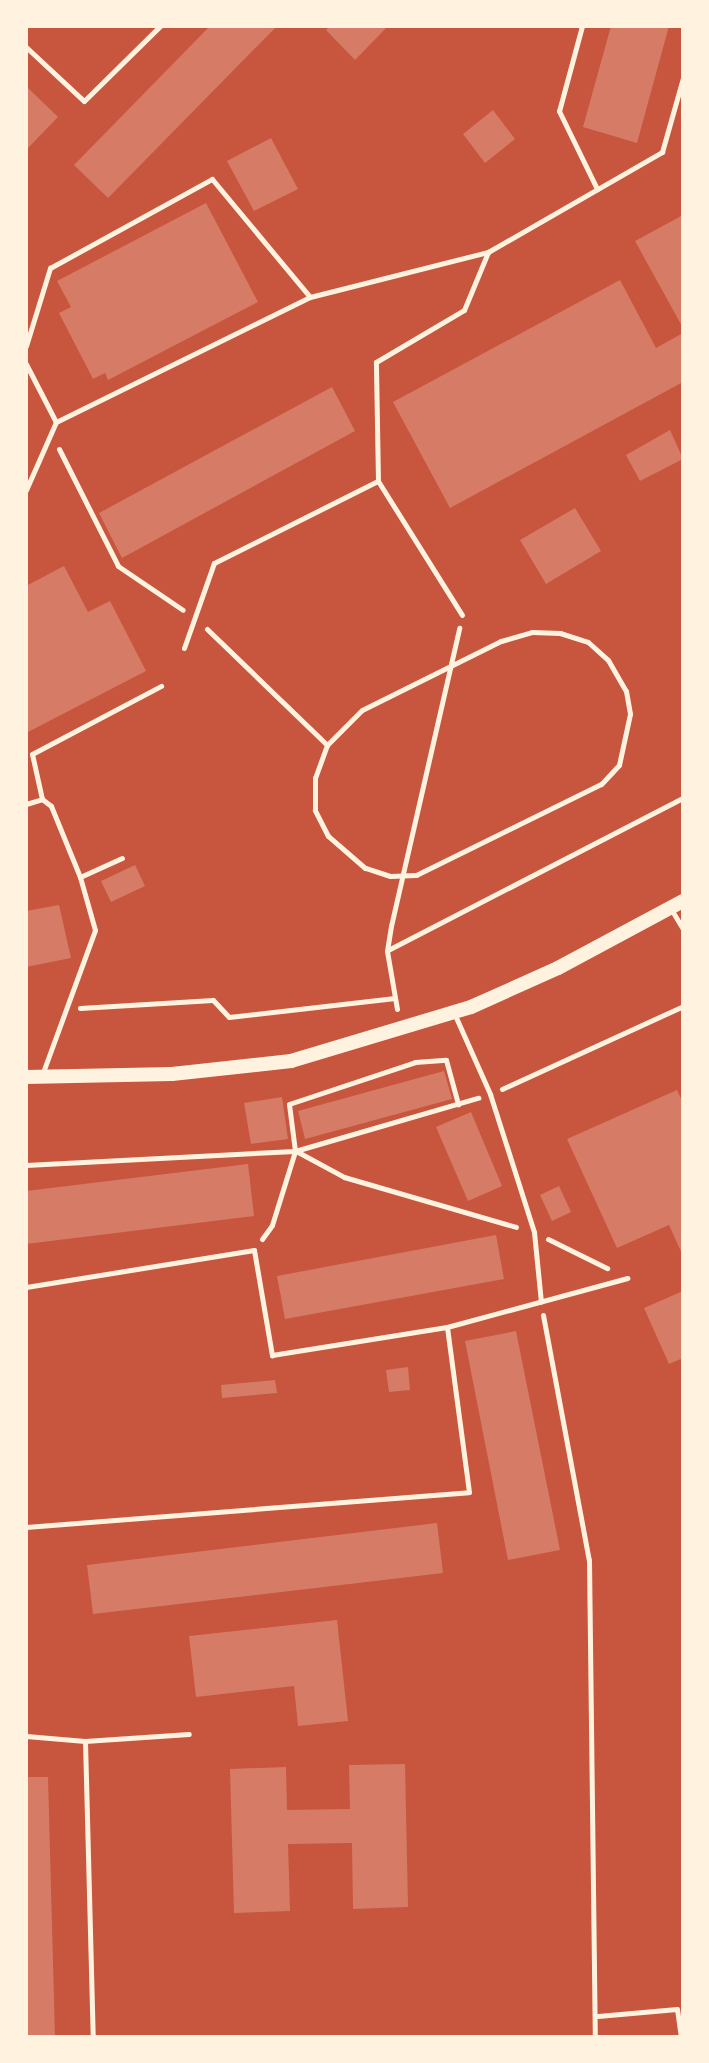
<!DOCTYPE html>
<style>
body{margin:0}
#map{position:relative;width:709px;height:2063px;overflow:hidden;background:#c8553d;font-family:"Fira Sans",sans-serif}
div>[style]{position:absolute}
[style*='--x']{left:calc(var(--x)*1px);top:calc(var(--y)*1px);width:calc(var(--w)*1px);rotate:calc(var(--a)*1deg)}
.building>*{inset:0;background:#d67c66}
.path>*{height:5px;margin:-2.5px;padding:0 2.5px;transform-origin:2.5px;border-radius:2.5px;background:#fff3e0}
.service>*{height:5px;margin:-2.5px;padding:0 2.5px;transform-origin:2.5px;border-radius:2.5px;background:#fff3e0}
.secondary>*{height:14px;margin:-7px;padding:0 7px;transform-origin:7px;border-radius:7px;background:#fff3e0}
span{translate:-50% -50%;white-space:nowrap;text-align:center;line-height:1.15;-webkit-text-stroke:6px #fff3e0;paint-order:stroke}
.frame{position:absolute;inset:0;border:28px solid #fff3e0;pointer-events:none}
</style>
<div id="map">
<div class="building">
<i style="clip-path:polygon(210px 26px,277px 26px,108px 198px,74px 165px)"></i>
<i style="clip-path:polygon(330px 26px,388px 26px,355px 60px,326px 30px)"></i>
<i style="clip-path:polygon(611px 26px,669px 26px,637px 143px,583px 127px)"></i>
<i style="clip-path:polygon(26px 86px,58px 117px,26px 150px)"></i>
<i style="clip-path:polygon(493px 110px,515px 139px,485px 163px,463px 134px)"></i>
<i style="clip-path:polygon(271px 138px,298px 189px,254px 211px,227px 161px)"></i>
<i style="clip-path:polygon(206px 203px,258px 302px,108px 380px,105px 373px,93px 379px,59px 313px,71px 307px,57px 281px)"></i>
<i style="clip-path:polygon(683px 215px,683px 328px,635px 241px)"></i>
<i style="clip-path:polygon(620px 280px,656px 348px,683px 333px,683px 382px,450px 508px,393px 402px)"></i>
<i style="clip-path:polygon(332px 387px,355px 431px,122px 558px,99px 513px)"></i>
<i style="clip-path:polygon(670px 430px,683px 459px,640px 481px,626px 455px)"></i>
<i style="clip-path:polygon(575px 508px,601px 551px,546px 584px,520px 540px)"></i>
<i style="clip-path:polygon(64px 566px,88px 612px,110px 601px,146px 671px,26px 733px,26px 586px)"></i>
<i style="clip-path:polygon(135px 865px,145px 886px,111px 902px,101px 881px)"></i>
<i style="clip-path:polygon(59px 905px,71px 958px,26px 967px,26px 911px)"></i>
<i style="clip-path:polygon(444px 1071px,452px 1099px,305px 1139px,298px 1111px)"></i>
<i style="clip-path:polygon(677px 1090px,683px 1103px,683px 1256px,669px 1225px,617px 1248px,567px 1139px)"></i>
<i style="clip-path:polygon(282px 1097px,288px 1139px,251px 1144px,244px 1103px)"></i>
<i style="clip-path:polygon(471px 1112px,502px 1186px,468px 1201px,436px 1127px)"></i>
<i style="clip-path:polygon(248px 1164px,254px 1216px,26px 1244px,26px 1191px)"></i>
<i style="clip-path:polygon(559px 1186px,571px 1212px,552px 1221px,540px 1195px)"></i>
<i style="clip-path:polygon(496px 1235px,504px 1279px,285px 1319px,277px 1276px)"></i>
<i style="clip-path:polygon(683px 1291px,683px 1358px,669px 1364px,644px 1308px)"></i>
<i style="clip-path:polygon(516px 1331px,560px 1550px,508px 1560px,465px 1341px)"></i>
<i style="clip-path:polygon(408px 1367px,410px 1390px,389px 1392px,386px 1370px)"></i>
<i style="clip-path:polygon(275px 1380px,277px 1393px,222px 1398px,221px 1385px)"></i>
<i style="clip-path:polygon(437px 1523px,443px 1573px,93px 1614px,87px 1565px)"></i>
<i style="clip-path:polygon(337px 1620px,348px 1721px,298px 1726px,294px 1686px,196px 1697px,189px 1636px)"></i>
<i style="clip-path:polygon(405px 1764px,408px 1907px,353px 1909px,352px 1843px,288px 1844px,290px 1911px,234px 1913px,230px 1769px,286px 1767px,287px 1810px,350px 1809px,349px 1765px)"></i>
<i style="clip-path:polygon(26px 1777px,48px 1777px,55px 2037px,26px 2037px)"></i>
</div>
<div class="path">
<i style="--x:59;--y:449;--w:131;--a:63.2"></i>
<i style="--x:118;--y:566;--w:78;--a:34.1"></i>
<i style="--x:207;--y:629;--w:167;--a:44"></i>
<i style="--x:327;--y:745;--w:49;--a:-45"></i>
<i style="--x:362;--y:710;--w:155;--a:-26.4"></i>
<i style="--x:501;--y:641;--w:32;--a:-16"></i>
<i style="--x:532;--y:632;--w:28;--a:2"></i>
<i style="--x:560;--y:633;--w:29;--a:18"></i>
<i style="--x:588;--y:642;--w:27;--a:42"></i>
<i style="--x:608;--y:660;--w:36;--a:60"></i>
<i style="--x:626;--y:691;--w:23;--a:80"></i>
<i style="--x:630;--y:714;--w:52;--a:102.2"></i>
<i style="--x:619;--y:765;--w:26;--a:133"></i>
<i style="--x:601;--y:784;--w:206;--a:153.8"></i>
<i style="--x:416;--y:875;--w:26;--a:178"></i>
<i style="--x:390;--y:876;--w:26;--a:-162"></i>
<i style="--x:365;--y:868;--w:49;--a:-139.1"></i>
<i style="--x:328;--y:836;--w:29;--a:-117"></i>
<i style="--x:315;--y:810;--w:32;--a:-90"></i>
<i style="--x:315;--y:778;--w:35;--a:-70"></i>
<i style="--x:388;--y:950;--w:332;--a:-27.3"></i>
<i style="--x:80;--y:1008;--w:133;--a:-3.4"></i>
<i style="--x:213;--y:1000;--w:23;--a:47"></i>
<i style="--x:229;--y:1017;--w:167;--a:-6.5"></i>
<i style="--x:397;--y:1009;--w:59;--a:-99.8"></i>
<i style="--x:387;--y:951;--w:25;--a:-81"></i>
<i style="--x:391;--y:926;--w:306;--a:-77.1"></i>
<i style="--x:502;--y:1089;--w:199;--a:-24.6"></i>
<i style="--x:296;--y:1151;--w:55;--a:28.4"></i>
<i style="--x:344;--y:1177;--w:179;--a:16.2"></i>
<i style="--x:26;--y:1165;--w:269;--a:-3"></i>
<i style="--x:295;--y:1151;--w:191;--a:-16.2"></i>
<i style="--x:262;--y:1239;--w:17;--a:-54"></i>
<i style="--x:272;--y:1225;--w:77;--a:-72.7"></i>
<i style="--x:295;--y:1151;--w:47;--a:-97.3"></i>
<i style="--x:289;--y:1104;--w:133;--a:-18.4"></i>
<i style="--x:415;--y:1062;--w:31;--a:-4"></i>
<i style="--x:446;--y:1060;--w:46;--a:74.7"></i>
<i style="--x:548;--y:1239;--w:66;--a:26.2"></i>
<i style="--x:543;--y:1315;--w:249;--a:79.4"></i>
<i style="--x:589;--y:1560;--w:477;--a:89.3"></i>
<i style="--x:598;--y:2016;--w:79;--a:-5.1"></i>
<i style="--x:677;--y:2009;--w:28;--a:82"></i>
</div>
<div class="service">
<i style="--x:582;--y:26;--w:88;--a:105.1"></i>
<i style="--x:559;--y:111;--w:87;--a:64"></i>
<i style="--x:26;--y:47;--w:79;--a:43"></i>
<i style="--x:84;--y:101;--w:107;--a:-44.6"></i>
<i style="--x:26;--y:346;--w:82;--a:-72.9"></i>
<i style="--x:50;--y:268;--w:185;--a:-28.8"></i>
<i style="--x:212;--y:179;--w:153;--a:50.3"></i>
<i style="--x:26;--y:364;--w:65;--a:62.7"></i>
<i style="--x:56;--y:422;--w:283;--a:-26.2"></i>
<i style="--x:310;--y:297;--w:184;--a:-14.2"></i>
<i style="--x:378;--y:481;--w:158;--a:57.9"></i>
<i style="--x:26;--y:490;--w:74;--a:-66.2"></i>
<i style="--x:184;--y:648;--w:90;--a:-70.6"></i>
<i style="--x:214;--y:563;--w:183;--a:-26.6"></i>
<i style="--x:378;--y:481;--w:119;--a:-91"></i>
<i style="--x:376;--y:362;--w:102;--a:-30.6"></i>
<i style="--x:464;--y:310;--w:63;--a:-67.5"></i>
<i style="--x:488;--y:252;--w:201;--a:-29.9"></i>
<i style="--x:662;--y:152;--w:77;--a:-74.2"></i>
<i style="--x:26;--y:804;--w:17;--a:-17"></i>
<i style="--x:80;--y:877;--w:46;--a:-24.3"></i>
<i style="--x:671;--y:909;--w:23;--a:59"></i>
<i style="--x:454;--y:1013;--w:89;--a:66"></i>
<i style="--x:490;--y:1094;--w:145;--a:72.3"></i>
<i style="--x:534;--y:1232;--w:70;--a:84.3"></i>
<i style="--x:42;--y:1075;--w:154;--a:-69.9"></i>
<i style="--x:95;--y:930;--w:55;--a:-105.8"></i>
<i style="--x:80;--y:877;--w:77;--a:-112.2"></i>
<i style="--x:51;--y:806;--w:11;--a:-142"></i>
<i style="--x:42;--y:799;--w:46;--a:-102.5"></i>
<i style="--x:32;--y:754;--w:146;--a:-27.8"></i>
<i style="--x:26;--y:1287;--w:231;--a:-9.2"></i>
<i style="--x:254;--y:1250;--w:107;--a:80.3"></i>
<i style="--x:272;--y:1355;--w:177;--a:-9.1"></i>
<i style="--x:447;--y:1327;--w:187;--a:-15.2"></i>
<i style="--x:26;--y:1527;--w:444;--a:-4.5"></i>
<i style="--x:469;--y:1492;--w:166;--a:-97.6"></i>
<i style="--x:26;--y:1736;--w:59;--a:4.8"></i>
<i style="--x:85;--y:1741;--w:296;--a:88.5"></i>
<i style="--x:85;--y:1741;--w:104;--a:-3.9"></i>
</div>
<div class="secondary">
<i style="--x:26;--y:1077;--w:146;--a:-1.2"></i>
<i style="--x:172;--y:1074;--w:120;--a:-6.2"></i>
<i style="--x:291;--y:1061;--w:188;--a:-16.7"></i>
<i style="--x:471;--y:1007;--w:95;--a:-24.1"></i>
<i style="--x:558;--y:968;--w:142;--a:-28.2"></i>
</div>
<div class="frame"></div>
</div>
